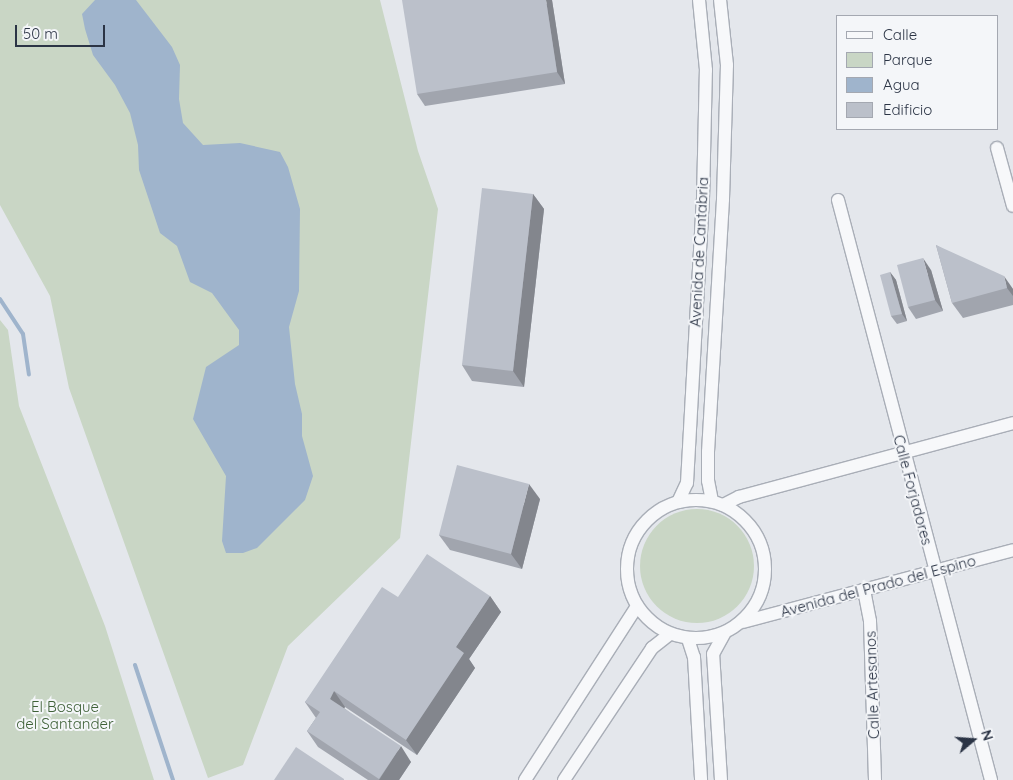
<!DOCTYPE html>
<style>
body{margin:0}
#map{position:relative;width:1013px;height:780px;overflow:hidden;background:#e4e7ec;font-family:Quicksand,sans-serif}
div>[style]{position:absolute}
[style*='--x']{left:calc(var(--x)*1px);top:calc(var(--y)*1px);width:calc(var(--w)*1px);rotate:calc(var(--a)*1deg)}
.green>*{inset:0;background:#c9d6c5}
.round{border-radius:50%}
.water>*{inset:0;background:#9fb4cc}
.stream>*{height:4px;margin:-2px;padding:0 2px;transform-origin:2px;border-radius:2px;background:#9fb4cc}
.roads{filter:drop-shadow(1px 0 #a9aeb7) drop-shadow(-1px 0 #a9aeb7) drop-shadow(0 1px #a9aeb7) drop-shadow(0 -1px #a9aeb7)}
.street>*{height:12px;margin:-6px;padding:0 6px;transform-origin:6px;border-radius:6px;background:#f7f8fa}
.street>.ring{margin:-6px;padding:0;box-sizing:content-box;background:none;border:12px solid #f7f8fa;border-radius:50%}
.wall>*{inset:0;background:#a1a5ae}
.shaded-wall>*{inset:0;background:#83868d}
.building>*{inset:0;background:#bbc0ca}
span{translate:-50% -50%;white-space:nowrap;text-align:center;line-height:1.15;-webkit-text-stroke:4px #f4f6f9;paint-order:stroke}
.street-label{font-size:15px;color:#2b3445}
.park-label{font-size:15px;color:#3f6138}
.legend{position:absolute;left:836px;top:15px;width:162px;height:115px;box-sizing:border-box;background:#f4f6f9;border:1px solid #a4a8b1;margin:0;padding:6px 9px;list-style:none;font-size:15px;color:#2b3445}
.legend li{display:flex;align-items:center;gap:10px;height:25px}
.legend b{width:25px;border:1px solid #a4a8b1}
.north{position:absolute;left:948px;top:715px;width:50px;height:50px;-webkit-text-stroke:4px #f4f6f9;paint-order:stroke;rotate:72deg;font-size:14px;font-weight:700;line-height:20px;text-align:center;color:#2b3445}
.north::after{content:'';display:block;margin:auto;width:18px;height:22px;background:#2b3445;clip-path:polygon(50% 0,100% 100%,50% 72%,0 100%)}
.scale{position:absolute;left:15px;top:25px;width:90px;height:22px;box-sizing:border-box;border:2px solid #2b3445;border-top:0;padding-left:6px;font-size:15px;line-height:18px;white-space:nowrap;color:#2b3445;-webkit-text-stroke:4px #f4f6f9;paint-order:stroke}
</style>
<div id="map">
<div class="green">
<i style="clip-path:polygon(0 0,380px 0,418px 151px,438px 209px,400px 538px,288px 646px,243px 765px,208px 778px,69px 388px,50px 296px,0 205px)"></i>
<i style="clip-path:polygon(0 320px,8px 330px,19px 406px,105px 626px,154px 780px,0 780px)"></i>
<i class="round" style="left:640px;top:509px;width:114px;height:114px"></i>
</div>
<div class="water">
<i style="clip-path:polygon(95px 0,136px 0,172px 47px,180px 65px,179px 99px,183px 123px,203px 145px,240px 143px,280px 152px,288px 167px,300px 209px,299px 291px,289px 327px,295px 384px,302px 414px,302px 436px,313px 476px,305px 500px,257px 548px,243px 553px,226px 553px,222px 541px,226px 476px,193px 419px,206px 367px,239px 345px,239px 330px,212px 293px,190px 282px,177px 246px,160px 233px,139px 170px,138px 145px,130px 113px,115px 85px,93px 55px,85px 29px,82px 14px)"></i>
</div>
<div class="stream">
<i style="--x:0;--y:299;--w:42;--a:56.7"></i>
<i style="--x:23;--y:334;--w:41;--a:81.7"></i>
<i style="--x:135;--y:665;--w:121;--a:71.7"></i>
</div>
<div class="roads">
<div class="street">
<i style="--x:997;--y:148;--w:60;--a:74.6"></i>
<i style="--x:838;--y:200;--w:600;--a:75.22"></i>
<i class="ring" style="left:627px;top:500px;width:126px;height:126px"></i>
<i style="--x:712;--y:501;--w:20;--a:-101"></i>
<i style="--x:708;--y:481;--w:29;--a:-90"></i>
<i style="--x:708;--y:452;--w:253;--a:-86.6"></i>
<i style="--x:723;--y:199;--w:134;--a:-88.3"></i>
<i style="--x:727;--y:65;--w:65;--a:-96.1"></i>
<i style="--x:678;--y:502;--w:21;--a:-65"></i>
<i style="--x:687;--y:483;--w:284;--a:-86.8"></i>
<i style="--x:703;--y:199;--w:129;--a:-88.7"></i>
<i style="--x:706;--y:70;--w:70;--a:-95.7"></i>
<i style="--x:723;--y:505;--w:18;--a:-27"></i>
<i style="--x:739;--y:497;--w:284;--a:-15.1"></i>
<i style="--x:864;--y:590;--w:32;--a:79"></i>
<i style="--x:870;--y:621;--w:159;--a:88.2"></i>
<i style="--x:743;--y:622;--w:279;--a:-14.9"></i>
<i style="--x:688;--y:639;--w:19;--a:72"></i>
<i style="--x:694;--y:657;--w:123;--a:86.7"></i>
<i style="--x:525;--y:780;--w:207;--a:-57.2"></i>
<i style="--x:564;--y:780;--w:159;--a:-56.3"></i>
<i style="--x:652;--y:648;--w:23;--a:-38"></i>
<i style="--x:721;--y:780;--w:126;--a:-93.6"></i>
<i style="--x:713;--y:654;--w:23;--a:-61"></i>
</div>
</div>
<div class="wall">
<i style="clip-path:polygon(552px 0,565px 84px,425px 106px,417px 94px)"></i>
<i style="clip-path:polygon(533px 194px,544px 209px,524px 387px,472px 381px,462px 365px)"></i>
<i style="clip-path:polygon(936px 245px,1013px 289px,1013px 305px,963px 318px,952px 303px)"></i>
<i style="clip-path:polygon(931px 270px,943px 311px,916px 319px,908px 307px)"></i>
<i style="clip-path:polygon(890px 272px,896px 280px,907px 321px,897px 324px,891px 316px)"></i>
<i style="clip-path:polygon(540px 499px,522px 569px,450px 550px,439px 535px)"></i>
<i style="clip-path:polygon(490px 596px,501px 612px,469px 659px,475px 668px,417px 755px,345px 707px,344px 708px,411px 762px,399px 780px,368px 780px,318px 747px,307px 731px,316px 718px,305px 702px,398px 597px)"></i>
</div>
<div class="shaded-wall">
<i style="clip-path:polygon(546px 0,552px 0,565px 84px,557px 72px)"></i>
<i style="clip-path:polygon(533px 194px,544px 209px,524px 387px,513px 371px)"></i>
<i style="clip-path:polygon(923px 258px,931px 270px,943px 311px,935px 300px)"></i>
<i style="clip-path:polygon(890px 272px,896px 280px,907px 321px,902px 314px)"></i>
<i style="clip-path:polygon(1004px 276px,1013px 289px,1013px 296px,1007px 288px)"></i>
<i style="clip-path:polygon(529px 484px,540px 499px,522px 569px,511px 554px)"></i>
<i style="clip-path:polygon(490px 596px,501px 612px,469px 659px,475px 668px,417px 755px,406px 740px,456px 647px)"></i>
<i style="clip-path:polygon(334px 691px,345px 707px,340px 714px,330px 699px)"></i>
<i style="clip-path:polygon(401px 746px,411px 762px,399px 780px,379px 780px)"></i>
</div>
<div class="building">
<i style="clip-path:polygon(402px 0,546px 0,557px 72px,417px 94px)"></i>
<i style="clip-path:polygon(482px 188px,533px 194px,513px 371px,462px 365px)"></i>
<i style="clip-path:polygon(936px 245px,1004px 276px,1007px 288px,952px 303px)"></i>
<i style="clip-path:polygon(923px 258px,935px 300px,908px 307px,897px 265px)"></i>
<i style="clip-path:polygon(890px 272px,902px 314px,891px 316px,880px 275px)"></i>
<i style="clip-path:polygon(457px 465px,529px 484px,511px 554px,439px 535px)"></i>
<i style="clip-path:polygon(427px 554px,490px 596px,456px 647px,464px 653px,406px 740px,334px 691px,330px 699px,401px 746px,379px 779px,307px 731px,320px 712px,305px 702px,382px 587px,398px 597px)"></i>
<i style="clip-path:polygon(296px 747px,344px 779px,344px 780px,274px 780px)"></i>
</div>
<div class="street-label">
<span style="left:699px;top:252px;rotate:-87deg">Avenida de Cantabria</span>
<span style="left:913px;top:490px;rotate:75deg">Calle Forjadores</span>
<span style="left:878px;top:586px;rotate:-15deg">Avenida del Prado del Espino</span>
<span style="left:872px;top:685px;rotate:-92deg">Calle Artesanos</span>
</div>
<div class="park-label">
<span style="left:65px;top:715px">El Bosque<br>del Santander</span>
</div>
<ul class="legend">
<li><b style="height:6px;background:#f7f8fa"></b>Calle</li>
<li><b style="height:14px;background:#c9d6c5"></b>Parque</li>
<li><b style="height:14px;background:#9fb4cc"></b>Agua</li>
<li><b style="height:14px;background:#bbc0ca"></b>Edificio</li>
</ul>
<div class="north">N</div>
<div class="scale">50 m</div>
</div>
